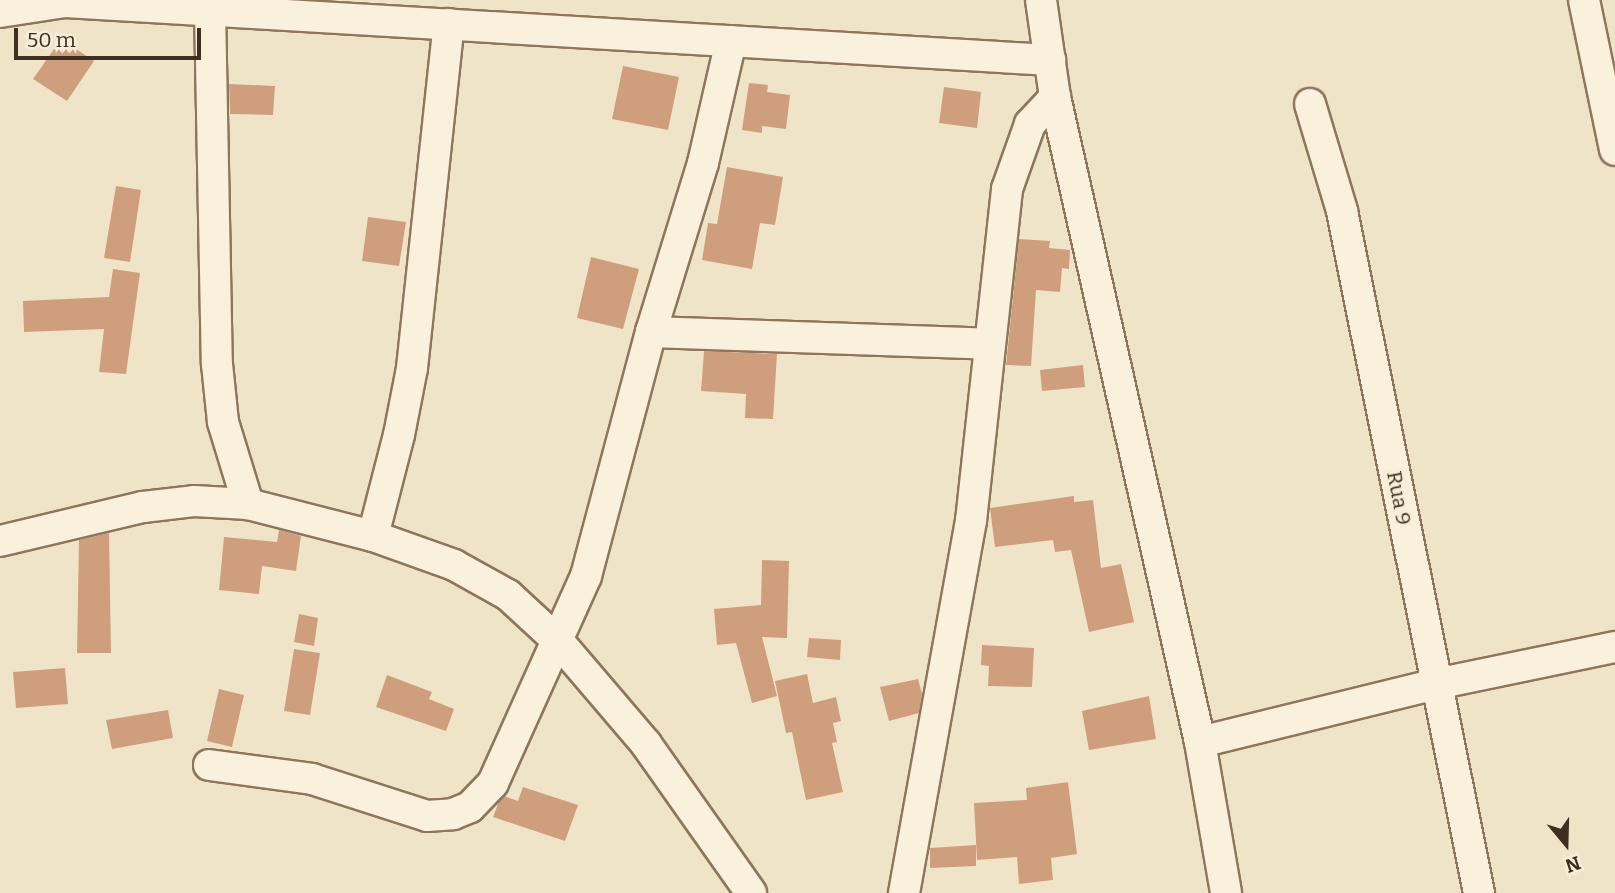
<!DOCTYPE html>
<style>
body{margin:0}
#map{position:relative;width:1615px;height:893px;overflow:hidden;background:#f0e4c8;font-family:Bitter,serif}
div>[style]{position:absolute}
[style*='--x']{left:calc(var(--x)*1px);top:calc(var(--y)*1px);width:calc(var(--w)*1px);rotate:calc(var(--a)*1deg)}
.building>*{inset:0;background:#cf9f7d}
.roads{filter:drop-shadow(2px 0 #8d765c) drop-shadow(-2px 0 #8d765c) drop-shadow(0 2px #8d765c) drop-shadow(0 -2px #8d765c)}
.street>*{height:30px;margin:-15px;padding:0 15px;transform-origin:15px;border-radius:15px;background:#faf1dc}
span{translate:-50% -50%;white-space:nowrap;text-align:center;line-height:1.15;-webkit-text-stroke:7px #f7eed8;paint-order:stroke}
.street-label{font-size:21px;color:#3d2e20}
.north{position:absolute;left:1531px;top:809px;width:70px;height:70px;-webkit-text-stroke:5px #f7eed8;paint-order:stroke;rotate:161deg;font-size:19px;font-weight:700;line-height:28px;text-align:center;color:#3d2e20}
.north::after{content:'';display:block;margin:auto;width:24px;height:32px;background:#3d2e20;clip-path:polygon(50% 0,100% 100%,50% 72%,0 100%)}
.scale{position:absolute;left:14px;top:28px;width:187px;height:32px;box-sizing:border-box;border:4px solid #3d2e20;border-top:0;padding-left:9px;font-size:21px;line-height:24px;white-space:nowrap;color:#3d2e20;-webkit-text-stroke:5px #f7eed8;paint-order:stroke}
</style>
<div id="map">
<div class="building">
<i style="clip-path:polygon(61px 39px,94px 61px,67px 101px,33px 79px)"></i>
<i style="clip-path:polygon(623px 66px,679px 77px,668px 130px,612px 119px)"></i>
<i style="clip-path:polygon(749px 83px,768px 85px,767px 92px,790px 95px,786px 129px,762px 126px,762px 133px,742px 130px)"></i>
<i style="clip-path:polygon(229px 84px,275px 86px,273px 115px,230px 114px)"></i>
<i style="clip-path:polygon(944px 87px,981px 92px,977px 128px,939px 123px)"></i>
<i style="clip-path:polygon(727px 167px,783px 177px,775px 225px,760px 223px,752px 269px,702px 260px,708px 223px,717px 224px)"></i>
<i style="clip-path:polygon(116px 186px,141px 190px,130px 262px,104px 258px)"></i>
<i style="clip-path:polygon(368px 217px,406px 222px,399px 266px,362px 261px)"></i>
<i style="clip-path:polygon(1019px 239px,1050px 241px,1049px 248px,1070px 250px,1069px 269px,1062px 268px,1060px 292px,1036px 290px,1031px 366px,1006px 365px)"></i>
<i style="clip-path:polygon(591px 257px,639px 269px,623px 329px,577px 318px)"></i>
<i style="clip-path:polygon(113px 269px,140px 273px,126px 374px,99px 372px,104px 329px,24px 332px,23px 301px,109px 297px)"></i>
<i style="clip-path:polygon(704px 351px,777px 354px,773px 419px,745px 418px,746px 394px,701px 391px)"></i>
<i style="clip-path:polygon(1083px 365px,1085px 387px,1042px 391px,1040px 370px)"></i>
<i style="clip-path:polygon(1074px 496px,1074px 502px,1093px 500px,1101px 568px,1121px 564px,1134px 622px,1089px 632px,1071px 550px,1055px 552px,1053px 540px,995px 547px,990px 508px)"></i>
<i style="clip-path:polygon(279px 530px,301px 536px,296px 571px,262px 566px,259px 594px,219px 590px,224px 537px,277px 542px)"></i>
<i style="clip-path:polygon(109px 533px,111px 653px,77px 653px,79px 540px)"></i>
<i style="clip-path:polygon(762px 560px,789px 561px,787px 638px,762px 637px,777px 696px,752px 703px,736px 643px,717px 645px,714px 609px,761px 605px)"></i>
<i style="clip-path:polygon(299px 614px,318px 618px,314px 646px,294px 642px)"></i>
<i style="clip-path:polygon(809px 638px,841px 640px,840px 660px,807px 657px)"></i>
<i style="clip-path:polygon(982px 645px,1034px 648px,1032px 687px,988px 686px,989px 666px,981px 665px)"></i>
<i style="clip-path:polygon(294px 649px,320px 653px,310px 715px,284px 711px)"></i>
<i style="clip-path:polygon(65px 668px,68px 704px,16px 708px,13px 672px)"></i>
<i style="clip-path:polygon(807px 674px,813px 703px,836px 697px,841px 721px,833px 723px,837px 742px,832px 743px,843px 792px,806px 800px,792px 732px,786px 733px,775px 681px)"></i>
<i style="clip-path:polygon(387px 675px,432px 692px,429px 699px,454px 709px,446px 731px,376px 707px)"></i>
<i style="clip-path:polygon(918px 679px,922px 694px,919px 713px,889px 721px,880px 687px)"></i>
<i style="clip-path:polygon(219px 689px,244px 695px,232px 747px,207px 741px)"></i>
<i style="clip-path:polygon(1149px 696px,1156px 739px,1089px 750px,1082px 711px)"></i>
<i style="clip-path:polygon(168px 710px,173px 738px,112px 749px,106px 720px)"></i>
<i style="clip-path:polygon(1068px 782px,1077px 854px,1051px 858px,1053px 880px,1019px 884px,1017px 857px,977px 860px,974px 803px,1027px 800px,1026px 788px)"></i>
<i style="clip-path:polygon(523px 787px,578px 805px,565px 841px,493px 817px,498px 804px,504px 796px,518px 801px)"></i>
<i style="clip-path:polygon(976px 845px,976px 866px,930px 868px,930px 848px)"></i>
</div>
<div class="roads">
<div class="street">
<i style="--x:1041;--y:0;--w:98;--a:81.8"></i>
<i style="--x:1055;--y:97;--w:661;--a:77.33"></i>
<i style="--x:1200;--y:742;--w:153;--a:80.2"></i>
<i style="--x:1584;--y:0;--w:153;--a:78.3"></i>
<i style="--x:210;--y:9;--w:355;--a:88.9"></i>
<i style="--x:217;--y:364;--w:58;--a:84.1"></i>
<i style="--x:223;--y:422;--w:86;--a:73"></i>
<i style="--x:0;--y:12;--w:66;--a:-8.7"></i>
<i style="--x:65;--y:2;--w:987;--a:3.37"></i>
<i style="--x:1310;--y:104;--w:112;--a:73.3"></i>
<i style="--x:1342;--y:211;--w:696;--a:78.64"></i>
<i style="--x:651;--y:332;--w:338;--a:2"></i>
<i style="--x:373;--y:536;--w:104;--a:-75.6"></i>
<i style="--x:399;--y:435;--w:68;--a:-79"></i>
<i style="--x:412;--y:368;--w:346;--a:-83.9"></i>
<i style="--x:0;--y:541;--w:147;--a:-13.4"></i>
<i style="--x:143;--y:507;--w:51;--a:-6.7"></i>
<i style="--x:194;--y:501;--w:54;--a:3.2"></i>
<i style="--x:248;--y:504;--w:129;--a:14.4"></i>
<i style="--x:373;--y:536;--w:86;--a:19.7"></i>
<i style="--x:454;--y:565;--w:62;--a:29.1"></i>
<i style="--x:508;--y:595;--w:69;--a:42.7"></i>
<i style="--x:559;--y:642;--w:134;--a:49.5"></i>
<i style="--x:646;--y:744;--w:182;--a:54.8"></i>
<i style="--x:1200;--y:742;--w:243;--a:-13.8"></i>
<i style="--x:1436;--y:684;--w:183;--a:-11.7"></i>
<i style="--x:209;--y:765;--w:104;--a:7.7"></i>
<i style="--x:312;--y:779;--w:121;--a:17.8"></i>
<i style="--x:427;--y:816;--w:26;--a:-4"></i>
<i style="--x:453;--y:814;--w:18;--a:-22"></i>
<i style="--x:470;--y:807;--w:33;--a:-46"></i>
<i style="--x:493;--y:783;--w:227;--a:-65.8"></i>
<i style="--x:586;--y:576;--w:253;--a:-75.1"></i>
<i style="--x:651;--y:332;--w:177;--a:-72.9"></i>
<i style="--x:703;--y:163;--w:125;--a:-77.1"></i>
<i style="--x:904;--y:893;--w:378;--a:-79.8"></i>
<i style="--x:971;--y:521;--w:334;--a:-83.8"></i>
<i style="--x:1007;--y:189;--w:69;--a:-70.5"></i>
<i style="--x:1030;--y:124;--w:37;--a:-47"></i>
</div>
</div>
<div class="street-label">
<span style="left:1399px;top:498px;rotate:79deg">Rua 9</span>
</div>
<div class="north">N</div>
<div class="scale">50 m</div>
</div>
